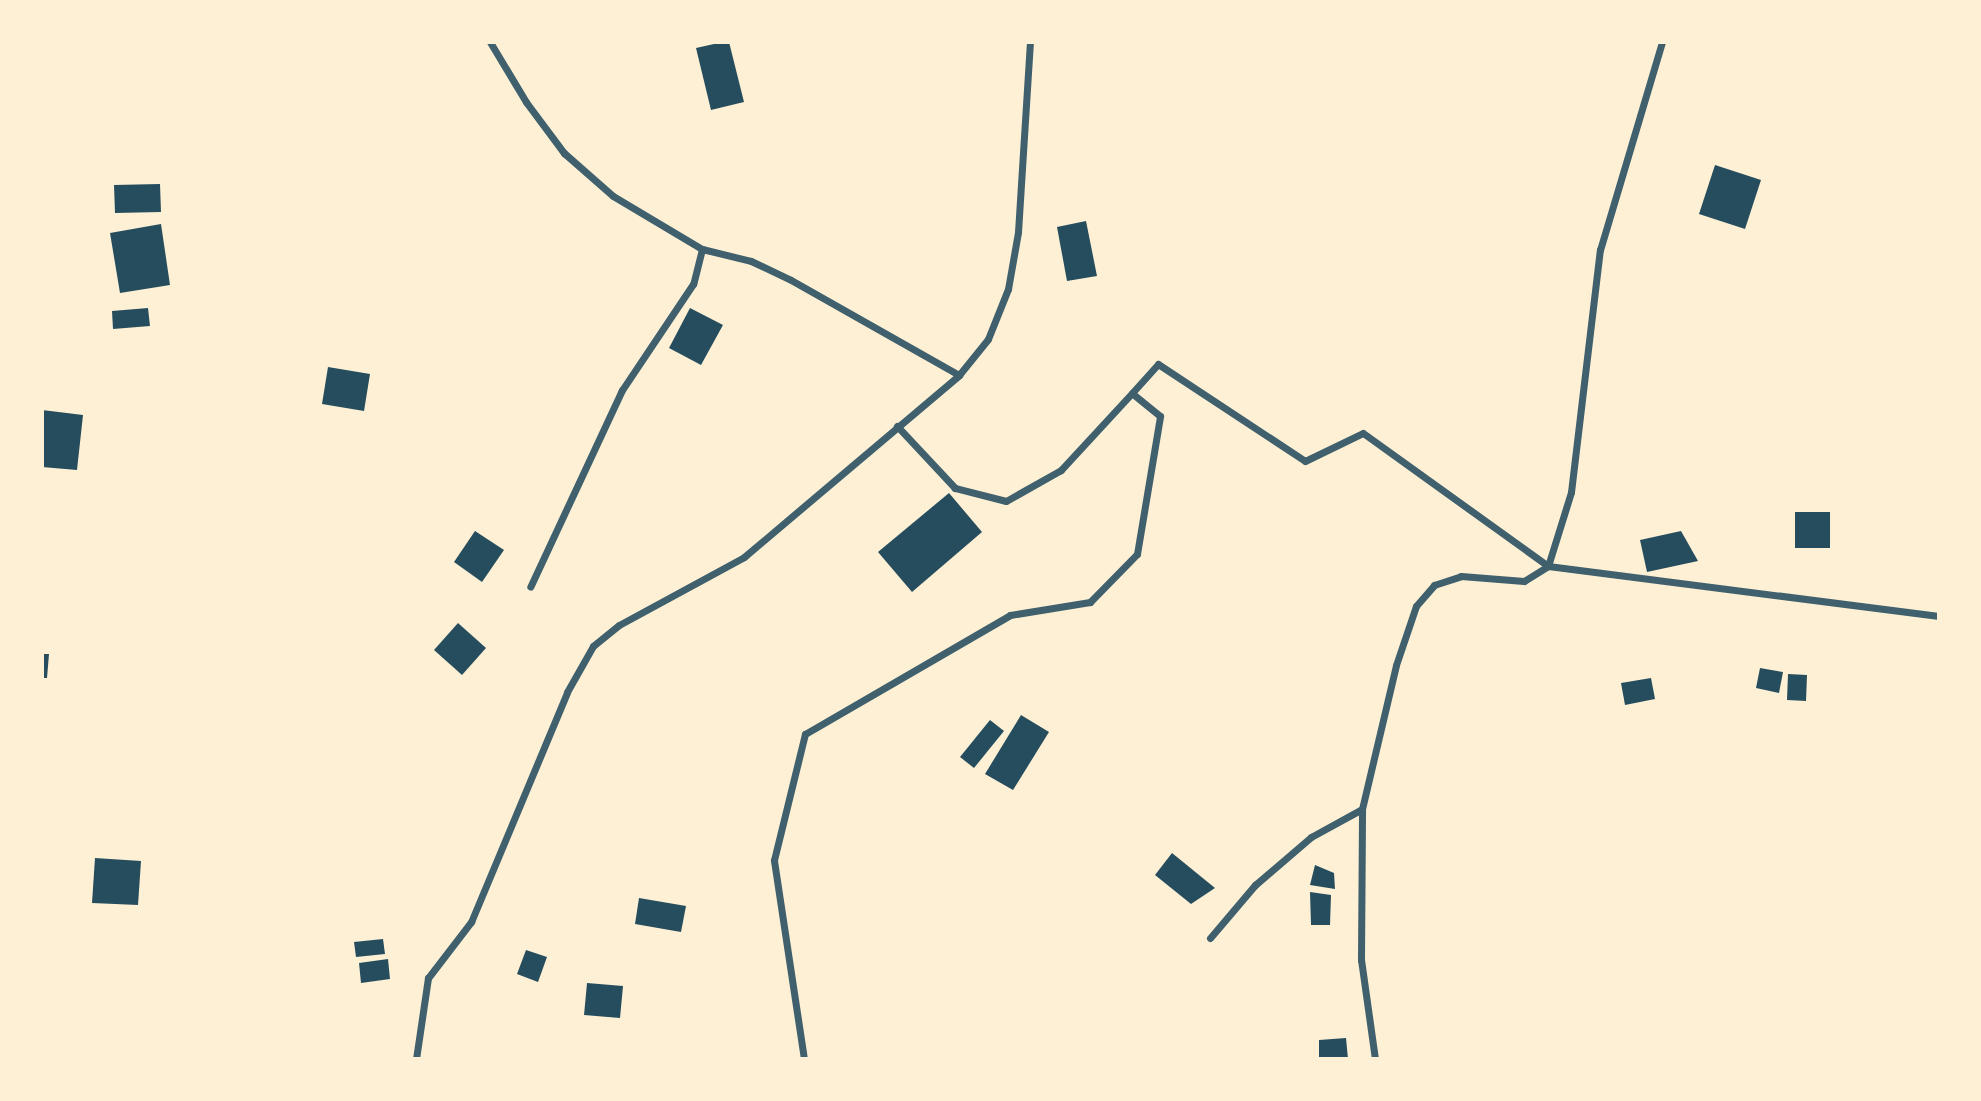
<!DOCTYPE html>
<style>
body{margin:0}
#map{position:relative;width:1981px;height:1101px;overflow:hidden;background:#fdf0d5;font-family:"Roboto Serif",serif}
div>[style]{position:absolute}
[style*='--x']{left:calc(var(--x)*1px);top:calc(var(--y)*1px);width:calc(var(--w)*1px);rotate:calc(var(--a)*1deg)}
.building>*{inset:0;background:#264d5e}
.minor>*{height:7px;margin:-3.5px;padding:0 3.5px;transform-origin:3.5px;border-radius:3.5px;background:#3f606c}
span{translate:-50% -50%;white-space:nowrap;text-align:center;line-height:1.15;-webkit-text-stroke:6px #fdf0d5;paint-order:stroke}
.frame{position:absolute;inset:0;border:44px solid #fdf0d5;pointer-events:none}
</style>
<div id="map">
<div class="building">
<i style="clip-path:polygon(723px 42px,729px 42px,744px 102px,711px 110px,696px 48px)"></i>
<i style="clip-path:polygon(1715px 165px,1761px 180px,1745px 229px,1699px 214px)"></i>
<i style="clip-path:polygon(160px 184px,161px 212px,115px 213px,114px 185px)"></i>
<i style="clip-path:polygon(1086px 221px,1097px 276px,1067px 281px,1057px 227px)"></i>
<i style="clip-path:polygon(161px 224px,170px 285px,120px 293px,110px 233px)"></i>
<i style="clip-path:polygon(148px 308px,150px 326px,113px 329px,112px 311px)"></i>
<i style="clip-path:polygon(690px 308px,723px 325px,701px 365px,669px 348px)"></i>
<i style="clip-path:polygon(328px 367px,370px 374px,364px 411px,322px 404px)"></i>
<i style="clip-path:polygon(42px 410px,83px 415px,77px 470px,42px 467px)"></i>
<i style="clip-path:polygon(949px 493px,982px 532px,912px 592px,878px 552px)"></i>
<i style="clip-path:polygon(1795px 512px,1830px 512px,1830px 548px,1795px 548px)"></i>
<i style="clip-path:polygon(475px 531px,504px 550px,482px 582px,454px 562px)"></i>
<i style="clip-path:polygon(1681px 531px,1698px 561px,1647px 572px,1640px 540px)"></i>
<i style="clip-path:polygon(458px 623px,486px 648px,462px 675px,434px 650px)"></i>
<i style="clip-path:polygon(42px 654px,49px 654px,47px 678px,42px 678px)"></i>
<i style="clip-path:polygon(1760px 668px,1783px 672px,1779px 693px,1756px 688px)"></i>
<i style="clip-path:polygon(1788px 674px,1807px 675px,1806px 701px,1787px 700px)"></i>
<i style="clip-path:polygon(1651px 678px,1655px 699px,1625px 705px,1621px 683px)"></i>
<i style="clip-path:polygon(1021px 715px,1049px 732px,1013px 790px,985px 774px)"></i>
<i style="clip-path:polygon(990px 720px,1004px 731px,974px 768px,960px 757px)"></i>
<i style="clip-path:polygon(1172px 853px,1215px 888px,1191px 904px,1155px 875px)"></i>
<i style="clip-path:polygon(95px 858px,141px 861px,138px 905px,92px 903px)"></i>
<i style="clip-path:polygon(1315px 865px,1334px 873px,1335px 889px,1310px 885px)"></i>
<i style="clip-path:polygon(1310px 892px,1331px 895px,1330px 925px,1311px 925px)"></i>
<i style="clip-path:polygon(639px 898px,686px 906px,681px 932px,635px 924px)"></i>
<i style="clip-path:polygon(383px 939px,385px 954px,356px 957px,354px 942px)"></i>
<i style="clip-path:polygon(526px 950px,547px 957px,538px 982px,517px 974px)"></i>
<i style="clip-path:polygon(388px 959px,390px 979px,361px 983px,359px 963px)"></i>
<i style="clip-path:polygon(587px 983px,623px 986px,620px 1018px,584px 1015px)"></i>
<i style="clip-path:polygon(1346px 1038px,1348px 1059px,1319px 1059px,1319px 1040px)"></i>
</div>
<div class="minor">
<i style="--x:490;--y:42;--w:70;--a:59"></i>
<i style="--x:526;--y:102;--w:64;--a:53.3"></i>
<i style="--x:564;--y:153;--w:65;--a:41.3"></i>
<i style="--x:613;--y:196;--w:104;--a:30.8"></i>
<i style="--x:702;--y:249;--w:36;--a:104"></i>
<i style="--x:693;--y:284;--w:128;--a:123.8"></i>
<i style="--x:622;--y:390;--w:217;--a:115"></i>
<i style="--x:702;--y:249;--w:50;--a:13.8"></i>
<i style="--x:751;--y:261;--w:44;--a:25.4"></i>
<i style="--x:791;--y:280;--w:193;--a:29.5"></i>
<i style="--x:1132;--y:393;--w:39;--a:-48"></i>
<i style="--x:1158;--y:364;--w:176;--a:33.4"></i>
<i style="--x:1305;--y:461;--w:64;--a:-25.8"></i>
<i style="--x:1363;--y:433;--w:228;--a:35.7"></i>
<i style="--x:1548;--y:566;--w:394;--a:7.3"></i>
<i style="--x:1210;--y:938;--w:70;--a:-49.7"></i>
<i style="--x:1255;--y:885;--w:74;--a:-40.6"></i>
<i style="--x:1311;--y:837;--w:58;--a:-28.8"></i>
<i style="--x:416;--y:1059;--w:82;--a:-81.6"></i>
<i style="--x:428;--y:978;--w:71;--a:-52.5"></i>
<i style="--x:471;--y:922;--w:249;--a:-67.3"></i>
<i style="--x:567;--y:692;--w:53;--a:-60.5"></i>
<i style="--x:593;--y:646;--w:33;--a:-39"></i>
<i style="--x:619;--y:625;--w:142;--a:-28.5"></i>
<i style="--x:744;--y:557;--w:282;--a:-40.2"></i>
<i style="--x:959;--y:375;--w:46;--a:-51.1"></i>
<i style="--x:988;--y:339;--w:54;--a:-68.2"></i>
<i style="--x:1008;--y:289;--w:58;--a:-80"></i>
<i style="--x:1018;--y:232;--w:190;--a:-86.4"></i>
<i style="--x:804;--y:1059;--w:201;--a:-98.6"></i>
<i style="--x:774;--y:860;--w:130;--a:-76.2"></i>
<i style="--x:805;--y:734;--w:237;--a:-30.1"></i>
<i style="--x:1010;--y:615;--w:81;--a:-9.2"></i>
<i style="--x:1090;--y:602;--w:67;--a:-45.6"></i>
<i style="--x:1137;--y:554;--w:140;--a:-80.5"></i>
<i style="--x:1160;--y:416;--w:36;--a:-141"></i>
<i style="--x:1132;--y:393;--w:105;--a:132.7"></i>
<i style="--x:1061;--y:470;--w:63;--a:150.6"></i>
<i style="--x:1006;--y:501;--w:53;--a:-165.7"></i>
<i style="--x:955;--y:488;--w:85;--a:-133.1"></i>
<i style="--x:1375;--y:1059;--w:100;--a:-98"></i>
<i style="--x:1361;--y:960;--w:151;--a:-89.6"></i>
<i style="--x:1362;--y:809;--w:148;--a:-76.7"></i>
<i style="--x:1396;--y:665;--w:62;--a:-71.3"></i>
<i style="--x:1416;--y:606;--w:28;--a:-49"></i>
<i style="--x:1434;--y:585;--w:28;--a:-18"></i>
<i style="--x:1461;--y:576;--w:63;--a:4.5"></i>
<i style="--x:1524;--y:581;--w:28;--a:-32"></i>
<i style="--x:1548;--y:566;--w:77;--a:-72.7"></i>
<i style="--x:1571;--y:492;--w:244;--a:-83.2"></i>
<i style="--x:1600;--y:250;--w:217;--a:-73.4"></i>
</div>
<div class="frame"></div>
</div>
